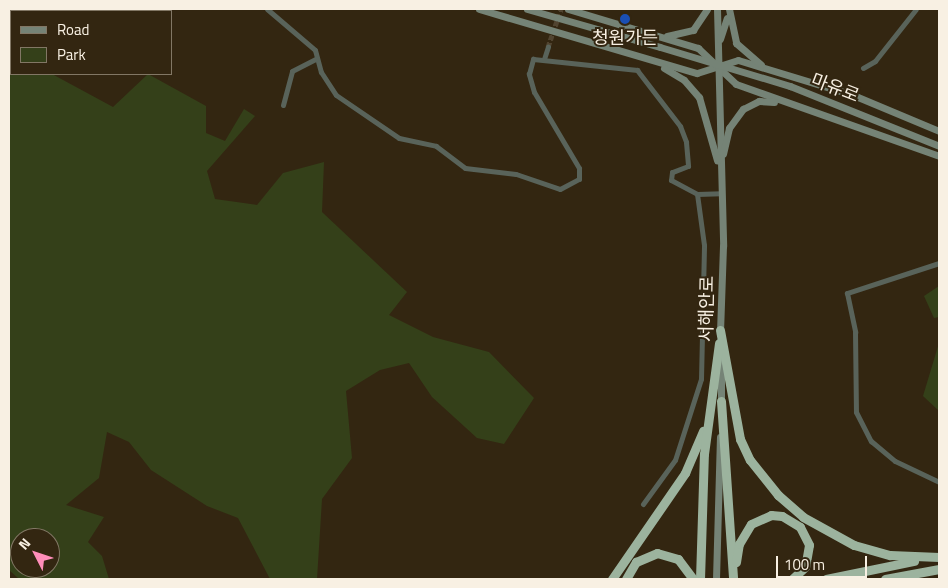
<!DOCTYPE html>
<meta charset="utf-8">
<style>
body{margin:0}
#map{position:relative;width:948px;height:588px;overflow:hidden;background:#332611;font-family:"Titillium Web","Noto Sans KR",sans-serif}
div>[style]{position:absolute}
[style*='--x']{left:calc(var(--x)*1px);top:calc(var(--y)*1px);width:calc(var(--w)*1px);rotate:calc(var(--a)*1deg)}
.green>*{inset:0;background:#344019}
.street-tunnel>*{height:5px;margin-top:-2.5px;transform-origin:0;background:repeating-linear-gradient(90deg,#514430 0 5px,transparent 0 7.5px)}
.street>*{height:5px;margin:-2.5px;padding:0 2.5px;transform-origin:2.5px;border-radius:2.5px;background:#59635a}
.secondary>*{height:7px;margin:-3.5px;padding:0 3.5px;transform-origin:3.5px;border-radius:3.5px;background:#758376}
.highway>*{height:9px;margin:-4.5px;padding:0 4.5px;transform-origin:4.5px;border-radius:4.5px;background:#9cb39e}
.secondary-bridge>*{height:7px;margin:-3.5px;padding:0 3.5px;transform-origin:3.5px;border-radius:3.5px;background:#758376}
.dots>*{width:14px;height:14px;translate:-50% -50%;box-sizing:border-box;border:2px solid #332611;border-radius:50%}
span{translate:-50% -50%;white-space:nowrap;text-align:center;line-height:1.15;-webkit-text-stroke:4px #332611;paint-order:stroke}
.poi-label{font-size:18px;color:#f8f0e3}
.street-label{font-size:18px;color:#f8f0e3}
.frame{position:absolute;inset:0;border:10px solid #f8f0e3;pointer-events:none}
.legend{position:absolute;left:10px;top:10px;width:162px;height:65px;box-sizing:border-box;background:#332611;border:1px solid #827765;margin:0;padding:6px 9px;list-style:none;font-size:15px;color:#f8f0e3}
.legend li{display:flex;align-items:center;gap:10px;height:25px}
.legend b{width:25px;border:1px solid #827765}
.north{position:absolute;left:10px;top:528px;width:50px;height:50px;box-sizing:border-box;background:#332611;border:1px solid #827765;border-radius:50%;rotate:311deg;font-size:14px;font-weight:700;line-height:20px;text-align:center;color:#f8f0e3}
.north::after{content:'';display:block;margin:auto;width:18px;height:22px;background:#ff8eba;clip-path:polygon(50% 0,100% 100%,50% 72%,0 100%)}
.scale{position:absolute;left:776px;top:556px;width:91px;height:22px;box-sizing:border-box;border:2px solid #f8f0e3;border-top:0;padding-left:6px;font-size:15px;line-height:18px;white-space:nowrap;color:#f8f0e3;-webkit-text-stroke:4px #332611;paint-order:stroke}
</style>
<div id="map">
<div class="green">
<i style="clip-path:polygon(evenodd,9px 9px,11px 74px,52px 74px,113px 107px,148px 74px,206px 106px,206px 133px,225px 141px,244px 109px,255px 116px,207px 171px,215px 199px,257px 205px,283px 173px,324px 162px,322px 212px,407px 292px,389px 315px,433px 337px,489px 352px,534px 398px,504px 444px,477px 438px,432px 397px,409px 363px,380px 370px,346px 391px,352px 458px,322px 499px,317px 579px,270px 579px,238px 518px,207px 506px,151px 470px,129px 442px,107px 432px,99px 478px,66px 505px,104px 517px,88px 542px,102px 556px,109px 579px,19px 579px,9px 570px,9px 9px,20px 538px,50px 538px,50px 568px,20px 568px,20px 538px)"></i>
<i style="clip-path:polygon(939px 286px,939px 317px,934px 318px,924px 296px)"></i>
<i style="clip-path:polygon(939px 343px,939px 411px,923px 396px)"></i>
</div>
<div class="street-tunnel">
<i style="--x:548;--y:47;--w:40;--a:-71.1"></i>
</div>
<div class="street">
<i style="--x:267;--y:9;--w:63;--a:40.5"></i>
<i style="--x:315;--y:50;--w:23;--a:75"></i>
<i style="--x:321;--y:72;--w:27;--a:57"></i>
<i style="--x:336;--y:95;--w:76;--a:34.3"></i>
<i style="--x:399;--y:138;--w:38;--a:12"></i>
<i style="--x:436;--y:146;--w:36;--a:37"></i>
<i style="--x:465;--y:168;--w:51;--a:6.7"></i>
<i style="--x:516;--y:174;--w:46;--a:18.8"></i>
<i style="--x:560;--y:189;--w:21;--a:-28"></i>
<i style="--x:579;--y:179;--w:11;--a:-90"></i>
<i style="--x:579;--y:168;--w:88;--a:-120.6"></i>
<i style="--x:534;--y:92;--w:19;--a:-106"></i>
<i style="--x:529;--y:74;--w:16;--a:-75"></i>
<i style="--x:533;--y:59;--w:105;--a:6"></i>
<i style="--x:637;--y:70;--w:71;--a:52.5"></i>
<i style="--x:680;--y:126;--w:17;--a:69"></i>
<i style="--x:686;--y:142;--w:24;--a:85"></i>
<i style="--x:688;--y:166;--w:17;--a:159"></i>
<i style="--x:672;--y:172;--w:8;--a:97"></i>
<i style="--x:671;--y:180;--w:30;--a:28"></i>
<i style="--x:697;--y:194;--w:24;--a:-2"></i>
<i style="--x:147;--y:11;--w:3;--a:-45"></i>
<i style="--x:544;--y:59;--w:13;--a:-72"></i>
<i style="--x:863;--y:68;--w:14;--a:-30"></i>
<i style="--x:875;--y:61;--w:66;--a:-51.7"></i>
<i style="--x:283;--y:105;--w:35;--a:-75"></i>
<i style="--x:292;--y:71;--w:28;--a:-27"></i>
<i style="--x:939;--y:263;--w:97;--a:161.9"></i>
<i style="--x:847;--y:293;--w:40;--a:78"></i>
<i style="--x:855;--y:332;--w:80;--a:89.3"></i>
<i style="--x:856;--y:412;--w:33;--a:63"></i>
<i style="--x:871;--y:441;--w:31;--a:40"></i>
<i style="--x:895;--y:461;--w:49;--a:25.5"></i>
<i style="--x:643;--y:504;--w:54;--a:-54"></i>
<i style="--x:675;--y:460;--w:85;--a:-72.2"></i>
<i style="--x:701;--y:379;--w:134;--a:-88.7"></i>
<i style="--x:704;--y:245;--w:51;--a:-97.8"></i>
</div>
<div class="secondary">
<i style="--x:479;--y:9;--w:227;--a:16.4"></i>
<i style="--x:697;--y:73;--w:43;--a:-17.6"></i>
<i style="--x:738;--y:60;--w:120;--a:16.9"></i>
<i style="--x:853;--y:95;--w:93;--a:22.7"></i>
<i style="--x:527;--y:9;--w:138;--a:15.9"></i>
<i style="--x:568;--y:9;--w:136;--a:16.7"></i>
<i style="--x:698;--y:48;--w:52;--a:43.5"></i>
<i style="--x:736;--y:84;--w:215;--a:19.5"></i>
<i style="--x:717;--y:9;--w:237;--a:88.5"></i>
<i style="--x:723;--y:246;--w:88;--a:92"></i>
<i style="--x:729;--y:9;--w:35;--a:78"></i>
<i style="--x:736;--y:43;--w:33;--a:41"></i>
<i style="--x:667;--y:36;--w:27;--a:-13"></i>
<i style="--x:693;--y:30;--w:25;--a:-56"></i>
<i style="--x:720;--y:39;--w:22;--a:-72"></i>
<i style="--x:664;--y:68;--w:23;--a:31"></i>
<i style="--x:684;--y:80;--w:23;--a:49"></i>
<i style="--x:699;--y:97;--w:66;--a:74.1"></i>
<i style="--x:790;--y:86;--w:161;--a:21.9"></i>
<i style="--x:723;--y:154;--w:27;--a:-77"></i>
<i style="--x:729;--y:128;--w:24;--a:-54"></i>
<i style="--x:743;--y:109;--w:18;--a:-27"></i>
<i style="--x:759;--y:101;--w:15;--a:4"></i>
<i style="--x:721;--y:355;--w:49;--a:90"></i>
<i style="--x:716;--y:579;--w:142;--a:-88.4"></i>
</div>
<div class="highway">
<i style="--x:720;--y:330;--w:111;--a:79.6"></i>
<i style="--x:740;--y:439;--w:23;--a:65"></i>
<i style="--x:750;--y:460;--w:45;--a:51.3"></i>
<i style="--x:778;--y:495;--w:33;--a:41"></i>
<i style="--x:803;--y:517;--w:58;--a:28.8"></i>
<i style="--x:854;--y:545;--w:37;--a:16"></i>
<i style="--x:890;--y:555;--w:49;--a:2.3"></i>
<i style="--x:721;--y:401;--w:178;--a:86.1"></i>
<i style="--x:736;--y:562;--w:18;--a:-81"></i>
<i style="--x:739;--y:544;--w:23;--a:-59"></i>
<i style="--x:751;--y:524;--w:22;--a:-24"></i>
<i style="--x:771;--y:515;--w:11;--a:5"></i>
<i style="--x:782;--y:516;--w:21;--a:31"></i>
<i style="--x:800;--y:527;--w:20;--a:63"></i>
<i style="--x:809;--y:545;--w:22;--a:100"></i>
<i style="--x:805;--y:567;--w:18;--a:137"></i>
<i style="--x:612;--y:579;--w:129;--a:-55.4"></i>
<i style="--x:685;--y:473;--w:46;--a:-66.8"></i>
<i style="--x:626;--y:579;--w:20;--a:-60"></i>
<i style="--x:636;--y:562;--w:23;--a:-23"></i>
<i style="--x:657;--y:553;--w:22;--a:16"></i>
<i style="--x:678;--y:559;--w:25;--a:53"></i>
<i style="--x:700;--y:579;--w:125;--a:-88.2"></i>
<i style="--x:704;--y:454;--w:112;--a:-82.3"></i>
<i style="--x:826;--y:579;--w:90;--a:-11.6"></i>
<i style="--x:885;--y:579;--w:55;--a:-10.5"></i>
</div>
<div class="secondary-bridge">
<i style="--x:660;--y:47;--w:136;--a:16.7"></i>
</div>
<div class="dots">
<i style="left:625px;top:19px;background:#1a4fb4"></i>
</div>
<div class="poi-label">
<span style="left:625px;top:38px">청원가든</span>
</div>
<div class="street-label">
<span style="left:835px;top:88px;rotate:21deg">마유로</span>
<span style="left:707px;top:309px;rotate:-89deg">서해안로</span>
</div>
<div class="frame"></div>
<ul class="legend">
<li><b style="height:6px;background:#758376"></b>Road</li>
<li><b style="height:14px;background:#344019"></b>Park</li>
</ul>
<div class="north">N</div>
<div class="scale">100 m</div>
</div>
